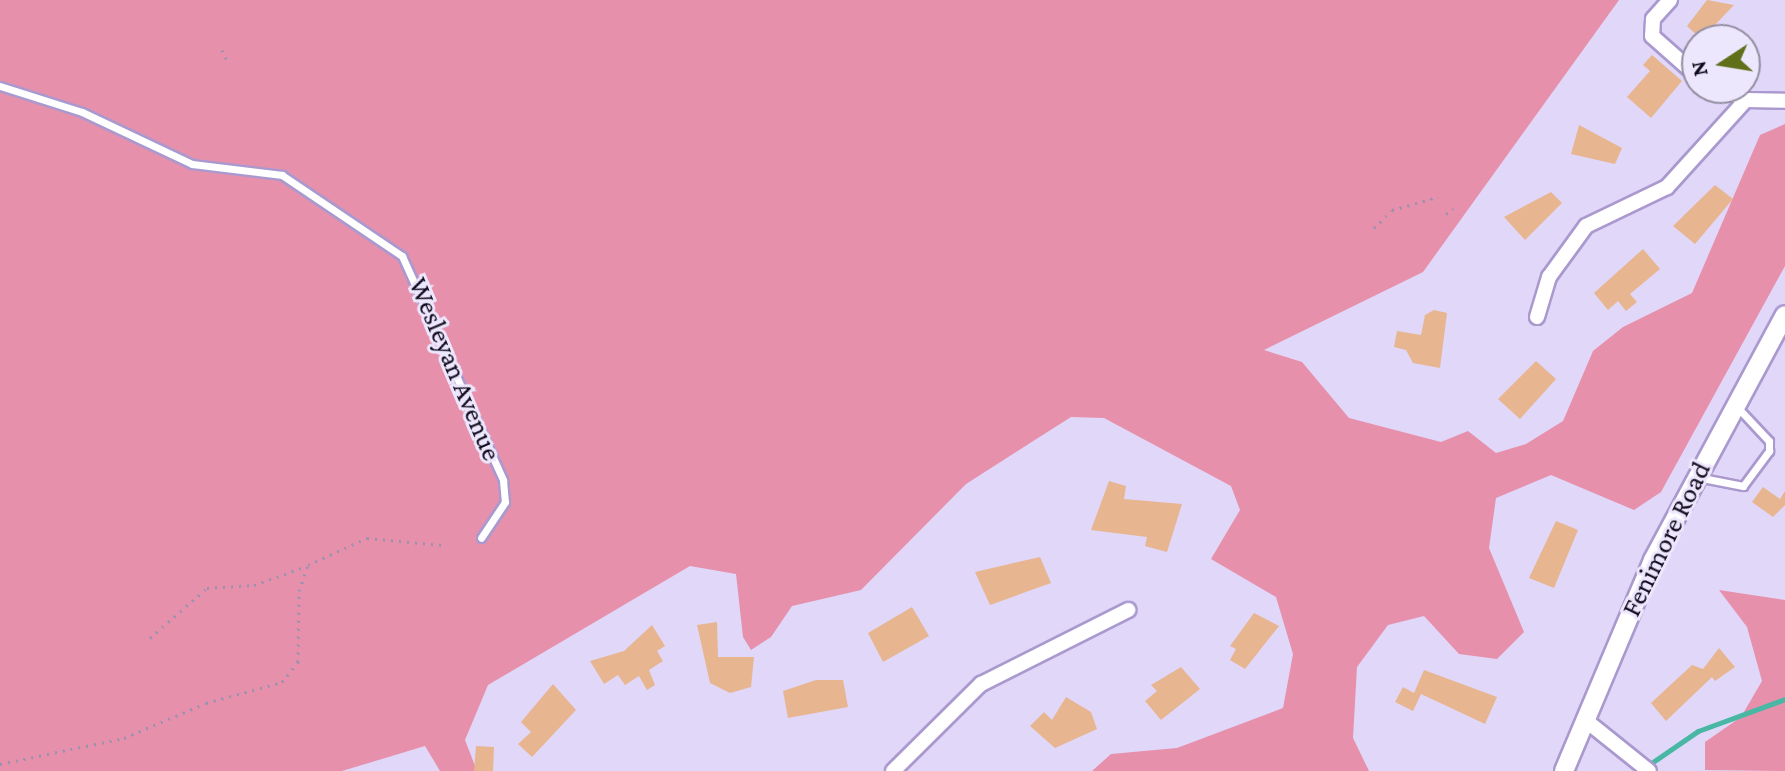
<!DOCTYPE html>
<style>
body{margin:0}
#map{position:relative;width:1785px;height:771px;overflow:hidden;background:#e1d7f9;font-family:"Crimson Pro",serif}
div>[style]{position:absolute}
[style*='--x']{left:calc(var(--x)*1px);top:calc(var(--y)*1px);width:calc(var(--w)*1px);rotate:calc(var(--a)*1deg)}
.green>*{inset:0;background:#e690ac}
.stream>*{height:5px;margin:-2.5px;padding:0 2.5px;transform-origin:2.5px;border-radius:2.5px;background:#48b7a3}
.building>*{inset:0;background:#e7b58f}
.path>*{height:3px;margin-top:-1.5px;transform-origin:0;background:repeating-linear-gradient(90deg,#9b92af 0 2px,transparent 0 8px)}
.roads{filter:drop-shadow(2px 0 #aa99ce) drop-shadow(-2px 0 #aa99ce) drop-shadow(0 2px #aa99ce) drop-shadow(0 -2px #aa99ce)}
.service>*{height:7px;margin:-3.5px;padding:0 3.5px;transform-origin:3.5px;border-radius:3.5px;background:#fff}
.minor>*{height:14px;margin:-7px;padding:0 7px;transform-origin:7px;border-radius:7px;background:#fff}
.tertiary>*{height:18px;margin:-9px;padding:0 9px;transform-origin:9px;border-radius:9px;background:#fff}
span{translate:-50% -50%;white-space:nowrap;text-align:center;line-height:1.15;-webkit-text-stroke:6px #ede7fd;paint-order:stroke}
.street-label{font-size:28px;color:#110a1d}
.north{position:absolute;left:1681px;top:24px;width:80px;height:80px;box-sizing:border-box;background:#ede7fd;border:2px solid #958fa3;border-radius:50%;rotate:258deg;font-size:22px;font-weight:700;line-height:32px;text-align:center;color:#110a1d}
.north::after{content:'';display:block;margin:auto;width:28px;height:36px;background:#606f1a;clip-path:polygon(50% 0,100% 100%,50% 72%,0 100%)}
</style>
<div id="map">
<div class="green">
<i style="clip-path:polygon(0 0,1619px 0,1423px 272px,1264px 350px,1302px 362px,1349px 418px,1441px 442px,1468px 431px,1496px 453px,1526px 444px,1563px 421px,1593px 351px,1623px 327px,1692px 293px,1760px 135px,1785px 124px,1785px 266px,1661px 492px,1634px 510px,1551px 475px,1496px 498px,1489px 548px,1524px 632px,1497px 659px,1459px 654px,1424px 616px,1388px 625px,1357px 667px,1353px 738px,1369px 771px,1092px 771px,1111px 754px,1177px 748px,1283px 708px,1293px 654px,1276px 597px,1211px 559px,1240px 510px,1231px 486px,1104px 418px,1071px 417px,966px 484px,861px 590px,792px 606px,771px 637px,751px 650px,743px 637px,736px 574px,690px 566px,488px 685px,465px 740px,477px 771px,440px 771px,425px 746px,342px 771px,0 771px)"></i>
<i style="clip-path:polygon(1719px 590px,1785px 600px,1785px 771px,1705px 770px,1705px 742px,1741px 717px,1762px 681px,1747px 627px)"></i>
</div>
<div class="stream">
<i style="--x:1647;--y:766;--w:62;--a:-34.5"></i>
<i style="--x:1698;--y:731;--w:93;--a:-20.2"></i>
</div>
<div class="building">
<i style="clip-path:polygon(1707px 0,1734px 5px,1712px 28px,1719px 40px,1702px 40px,1687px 26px)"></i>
<i style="clip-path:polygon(1652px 55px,1682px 81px,1651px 118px,1627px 97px,1650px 71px,1643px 65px)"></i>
<i style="clip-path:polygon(1579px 125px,1622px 148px,1615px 164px,1571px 154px)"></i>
<i style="clip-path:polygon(1715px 185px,1733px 199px,1695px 244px,1673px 226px)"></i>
<i style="clip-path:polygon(1551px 192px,1562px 203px,1525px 240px,1504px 217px)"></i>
<i style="clip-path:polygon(1643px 249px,1660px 269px,1630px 294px,1637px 302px,1626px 311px,1618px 301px,1608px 310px,1594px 293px)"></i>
<i style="clip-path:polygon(1434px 310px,1447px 313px,1440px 368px,1413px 363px,1406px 350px,1394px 347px,1397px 331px,1421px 335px,1425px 315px)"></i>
<i style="clip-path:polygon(1536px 361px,1556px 379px,1520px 419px,1498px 399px)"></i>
<i style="clip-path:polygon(1109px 481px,1126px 486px,1124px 499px,1182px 504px,1167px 552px,1145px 546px,1147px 537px,1091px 530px)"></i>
<i style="clip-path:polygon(1763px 487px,1780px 499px,1785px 491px,1785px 505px,1773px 517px,1752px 502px)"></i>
<i style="clip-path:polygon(1556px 521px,1578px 530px,1554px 588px,1529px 578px)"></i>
<i style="clip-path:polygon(1040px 557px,1051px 583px,990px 605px,975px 572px)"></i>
<i style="clip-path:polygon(912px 607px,929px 636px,883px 662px,868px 633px)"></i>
<i style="clip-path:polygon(1254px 613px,1279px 626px,1245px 669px,1230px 660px,1236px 649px,1230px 646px)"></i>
<i style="clip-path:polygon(717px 622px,718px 657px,754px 657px,751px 687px,730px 693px,710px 683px,697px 625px)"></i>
<i style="clip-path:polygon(652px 625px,665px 646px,657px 651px,663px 661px,649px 670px,655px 685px,647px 690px,639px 676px,625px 685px,618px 675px,604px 684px,590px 661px,624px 651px)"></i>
<i style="clip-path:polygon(1719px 648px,1735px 667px,1715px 681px,1712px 677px,1666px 721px,1651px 703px,1692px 665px,1703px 669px)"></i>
<i style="clip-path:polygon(1181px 667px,1200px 689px,1161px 720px,1145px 701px,1157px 691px,1151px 685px)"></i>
<i style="clip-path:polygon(1424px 670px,1497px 697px,1485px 724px,1421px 694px,1413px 711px,1395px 702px,1403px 687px,1414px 693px)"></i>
<i style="clip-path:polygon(816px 680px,843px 680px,848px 707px,788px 718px,783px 691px)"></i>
<i style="clip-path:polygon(553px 684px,576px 710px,532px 757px,518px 744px,531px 732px,521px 722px)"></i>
<i style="clip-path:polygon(1066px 697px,1091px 712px,1097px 729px,1055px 748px,1030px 726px,1044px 712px,1052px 720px)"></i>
<i style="clip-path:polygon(476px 746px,494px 747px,493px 771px,474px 771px)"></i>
</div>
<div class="path">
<i style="--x:222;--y:50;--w:12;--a:66"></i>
<i style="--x:1446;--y:214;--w:9;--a:-36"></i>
<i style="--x:1374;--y:228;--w:25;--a:-45"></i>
<i style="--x:1392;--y:210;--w:48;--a:-15.8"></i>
<i style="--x:150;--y:638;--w:76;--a:-41.3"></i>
<i style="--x:207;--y:588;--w:47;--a:-3.7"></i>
<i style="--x:254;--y:585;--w:56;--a:-19.7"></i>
<i style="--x:0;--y:764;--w:127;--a:-11.8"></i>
<i style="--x:124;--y:738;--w:89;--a:-23.1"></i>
<i style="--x:206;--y:703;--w:79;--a:-15.4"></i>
<i style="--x:282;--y:682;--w:26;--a:-51"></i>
<i style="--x:298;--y:662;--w:71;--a:-89.2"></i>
<i style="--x:299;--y:591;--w:28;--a:-71"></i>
<i style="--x:308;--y:565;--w:65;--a:-24.6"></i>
<i style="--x:367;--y:538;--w:75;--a:5.3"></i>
</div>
<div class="roads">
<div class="service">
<i style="--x:0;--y:86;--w:86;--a:17.6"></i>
<i style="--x:82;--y:112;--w:122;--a:25.3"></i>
<i style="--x:192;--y:164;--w:91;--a:7"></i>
<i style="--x:282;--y:175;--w:145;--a:34"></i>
<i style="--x:402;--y:256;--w:246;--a:65.7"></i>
<i style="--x:503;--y:480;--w:22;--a:85"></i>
<i style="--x:505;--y:502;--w:43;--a:123.7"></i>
<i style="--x:1697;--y:477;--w:47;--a:11.1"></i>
<i style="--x:1743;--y:486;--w:44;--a:-53.4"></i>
<i style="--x:1769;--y:451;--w:10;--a:-90"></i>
<i style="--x:1769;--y:441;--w:45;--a:-133.2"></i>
</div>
<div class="minor">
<i style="--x:1670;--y:0;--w:25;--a:132"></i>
<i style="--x:1653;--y:19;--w:17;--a:93"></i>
<i style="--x:1652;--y:36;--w:60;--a:41.6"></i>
<i style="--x:1722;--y:88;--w:27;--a:27"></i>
<i style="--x:1746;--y:100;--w:39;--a:1"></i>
<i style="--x:1537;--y:317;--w:42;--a:-73.3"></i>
<i style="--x:1549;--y:277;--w:63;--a:-54"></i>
<i style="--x:1586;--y:226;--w:90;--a:-25.7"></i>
<i style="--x:1667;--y:187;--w:118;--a:-47.8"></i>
<i style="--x:1584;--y:719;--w:83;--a:38.7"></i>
<i style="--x:893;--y:771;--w:124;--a:-44.7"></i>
<i style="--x:981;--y:684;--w:165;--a:-26.7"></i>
</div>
<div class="tertiary">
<i style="--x:1564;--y:771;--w:229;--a:-67.1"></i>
<i style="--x:1653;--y:560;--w:278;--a:-61.7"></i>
</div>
</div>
<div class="street-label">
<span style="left:455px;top:369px;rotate:67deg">Wesleyan Avenue</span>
<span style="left:1666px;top:539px;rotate:-64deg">Fenimore Road</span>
</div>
<div class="north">N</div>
</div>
